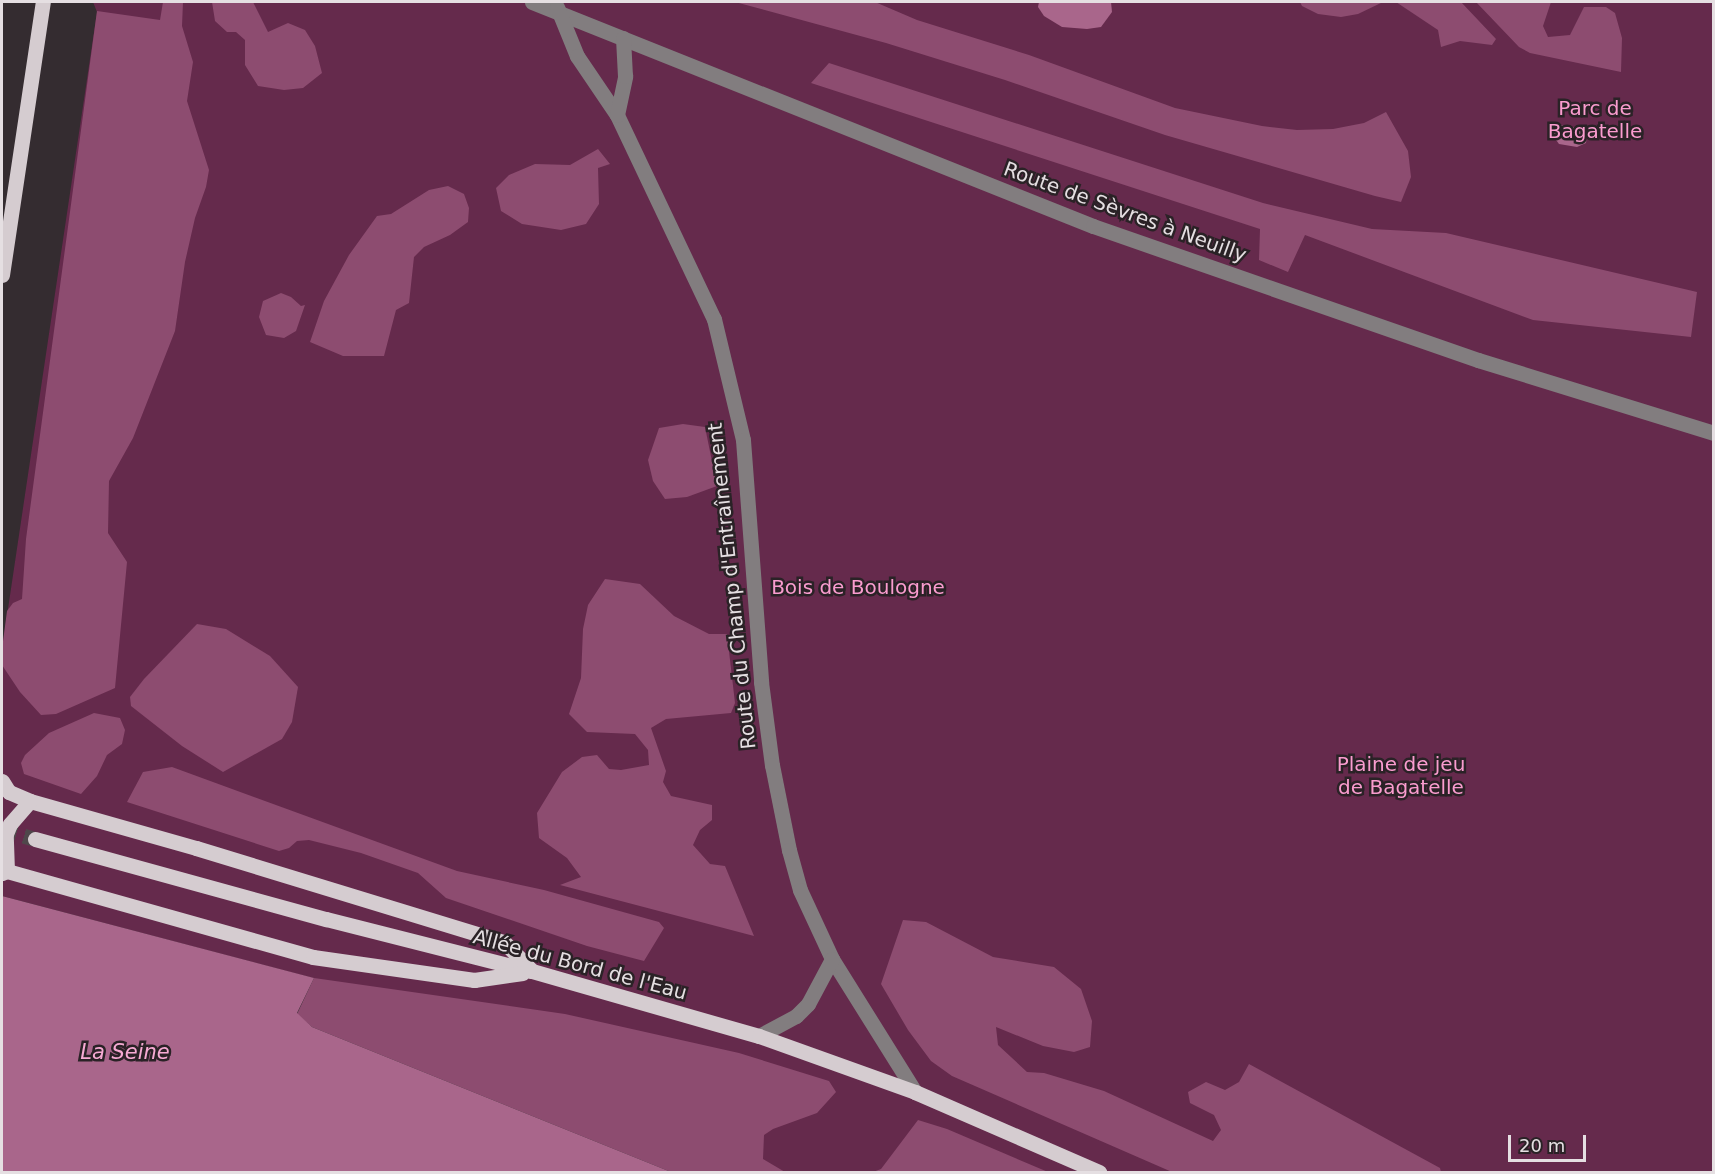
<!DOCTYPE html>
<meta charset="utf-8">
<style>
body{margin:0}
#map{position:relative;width:1715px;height:1174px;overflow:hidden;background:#342c30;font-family:"DejaVu Sans",sans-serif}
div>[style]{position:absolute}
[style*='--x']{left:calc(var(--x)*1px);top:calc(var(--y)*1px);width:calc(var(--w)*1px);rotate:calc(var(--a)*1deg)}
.green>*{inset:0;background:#652a4c}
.forest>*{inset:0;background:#8d4c70}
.water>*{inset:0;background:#a9668b}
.major-tunnel>*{height:15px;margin-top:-7.5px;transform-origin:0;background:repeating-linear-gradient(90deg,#4f474b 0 15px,transparent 0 23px)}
.minor>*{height:15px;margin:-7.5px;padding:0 7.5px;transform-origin:7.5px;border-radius:7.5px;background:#827d7f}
.major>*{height:15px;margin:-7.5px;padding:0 7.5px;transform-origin:7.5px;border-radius:7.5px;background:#d5ccd0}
span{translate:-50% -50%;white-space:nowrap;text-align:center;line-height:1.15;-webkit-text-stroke:5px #2a2226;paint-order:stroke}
.park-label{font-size:20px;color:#fa9ccf}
.street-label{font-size:20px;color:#e5dfe2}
.water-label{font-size:21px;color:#f6aad3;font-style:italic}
.frame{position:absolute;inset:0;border:3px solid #e5dfe2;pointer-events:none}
.scale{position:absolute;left:1508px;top:1135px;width:78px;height:27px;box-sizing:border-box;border:3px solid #e5dfe2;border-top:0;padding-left:8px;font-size:18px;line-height:21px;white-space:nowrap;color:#e5dfe2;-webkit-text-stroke:4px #2a2226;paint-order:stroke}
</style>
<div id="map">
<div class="green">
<i style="clip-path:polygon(93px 2px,1713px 2px,1713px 1172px,671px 1172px,313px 978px,2px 896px,2px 649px,97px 12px)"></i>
</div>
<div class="forest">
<i style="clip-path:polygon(163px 2px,183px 2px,182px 26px,193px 62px,187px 101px,209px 170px,206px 187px,195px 218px,185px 262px,175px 331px,133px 438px,109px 481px,108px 533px,127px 562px,115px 688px,56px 714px,41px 715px,20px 692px,2px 665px,2px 649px,7px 611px,13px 603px,22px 599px,26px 539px,97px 11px,160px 20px)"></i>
<i style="clip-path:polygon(212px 2px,253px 2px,268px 32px,288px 23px,305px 30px,315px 46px,322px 73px,303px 88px,284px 90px,258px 86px,245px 65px,245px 40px,236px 32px,227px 32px,215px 21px)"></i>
<i style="clip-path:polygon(735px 2px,875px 2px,917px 20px,1029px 55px,1175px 108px,1262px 126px,1297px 130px,1333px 129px,1364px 123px,1386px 112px,1408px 151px,1411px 177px,1401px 202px,1375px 196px,1165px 135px,1005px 80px,886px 43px)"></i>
<i style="clip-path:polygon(1300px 2px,1383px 2px,1358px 14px,1341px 17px,1318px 14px,1302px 6px)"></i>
<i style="clip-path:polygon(1396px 2px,1461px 2px,1496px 39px,1492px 45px,1460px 41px,1441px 47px,1438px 30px)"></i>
<i style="clip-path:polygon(1476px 2px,1551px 2px,1543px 26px,1548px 37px,1570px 35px,1584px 7px,1606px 7px,1615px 13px,1622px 38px,1621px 72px,1530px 53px,1519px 47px)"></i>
<i style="clip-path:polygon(829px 63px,1263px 203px,1372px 229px,1446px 233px,1697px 292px,1691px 337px,1533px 320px,1305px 235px,1288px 272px,1259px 260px,1260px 229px,811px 83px)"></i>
<i style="clip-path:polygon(598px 149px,610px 164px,598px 168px,599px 204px,586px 224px,561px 230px,522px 224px,501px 211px,496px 188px,509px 175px,535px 164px,570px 165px)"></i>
<i style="clip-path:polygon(448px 186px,464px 194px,469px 208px,468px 222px,450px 235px,424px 247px,414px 257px,409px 303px,396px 310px,384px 356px,343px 356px,310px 342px,324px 301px,349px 255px,377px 216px,391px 214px,429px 190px)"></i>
<i style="clip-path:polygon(281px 293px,291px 297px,301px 306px,305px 305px,296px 331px,284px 338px,266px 335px,259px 317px,263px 301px)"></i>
<i style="clip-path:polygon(683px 424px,705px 427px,717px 486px,687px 497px,665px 499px,653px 481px,648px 460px,659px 428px)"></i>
<i style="clip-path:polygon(605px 579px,640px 584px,674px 616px,709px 634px,727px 634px,735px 703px,731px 713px,666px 719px,651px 728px,666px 771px,663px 782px,671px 796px,712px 805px,712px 820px,700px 830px,693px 845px,710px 864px,725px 866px,754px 936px,560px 885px,581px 877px,567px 858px,539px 838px,537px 813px,562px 772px,582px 757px,597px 755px,609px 769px,621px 770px,649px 765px,648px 750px,635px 734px,587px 732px,569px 714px,581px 678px,583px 629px,588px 605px)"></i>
<i style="clip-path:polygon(197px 624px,226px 629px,270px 656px,298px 687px,292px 722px,282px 739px,223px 772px,182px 746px,131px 706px,130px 697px,144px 679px)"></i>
<i style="clip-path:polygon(94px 713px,120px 718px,125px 730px,122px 744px,107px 755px,97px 776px,81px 794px,24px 774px,21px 763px,25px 755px,49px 733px)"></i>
<i style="clip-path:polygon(172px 767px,457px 871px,544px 890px,659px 922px,664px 928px,644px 961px,587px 946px,446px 898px,418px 873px,361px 853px,309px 840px,297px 841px,289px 848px,279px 851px,127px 802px,143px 772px)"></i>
<i style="clip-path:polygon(903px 920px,926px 922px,993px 957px,1054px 967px,1081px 989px,1092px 1021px,1090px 1047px,1074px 1052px,1043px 1046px,996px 1027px,998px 1045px,1027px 1072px,1044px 1073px,1104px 1091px,1213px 1141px,1221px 1130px,1214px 1115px,1190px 1103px,1188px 1092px,1206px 1082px,1225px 1090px,1239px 1082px,1249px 1064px,1440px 1168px,1441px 1172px,1172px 1172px,952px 1076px,931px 1061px,908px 1030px,881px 984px)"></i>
<i style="clip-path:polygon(314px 978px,565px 1014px,739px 1053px,829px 1081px,836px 1092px,817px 1113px,773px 1129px,764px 1135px,763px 1159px,785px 1172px,671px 1172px,312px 1027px,297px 1014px)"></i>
<i style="clip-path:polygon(918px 1120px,947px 1129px,1048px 1172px,873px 1172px,881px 1169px)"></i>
</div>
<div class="water">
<i style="clip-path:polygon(1039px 2px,1111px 2px,1112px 12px,1101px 27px,1087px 29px,1062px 27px,1044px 16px,1038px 7px)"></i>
<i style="clip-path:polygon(1562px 125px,1581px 129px,1587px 135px,1586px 143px,1577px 147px,1559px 144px,1551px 133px,1553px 128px)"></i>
<i style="clip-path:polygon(2px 896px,314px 978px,297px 1013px,312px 1027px,671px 1172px,2px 1172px)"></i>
</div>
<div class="major-tunnel">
<i style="--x:2;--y:829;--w:34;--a:17"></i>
</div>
<div class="minor">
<i style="--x:532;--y:2;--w:604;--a:21.77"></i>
<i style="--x:1093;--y:226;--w:408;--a:19.2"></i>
<i style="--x:1478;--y:360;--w:247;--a:17.2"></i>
<i style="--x:557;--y:7;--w:53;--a:67.8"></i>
<i style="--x:577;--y:56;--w:71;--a:55.9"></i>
<i style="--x:617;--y:115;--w:226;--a:64.6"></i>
<i style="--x:714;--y:319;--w:124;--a:76.5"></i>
<i style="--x:743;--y:440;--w:243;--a:85.7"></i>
<i style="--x:761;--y:682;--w:84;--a:82.5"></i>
<i style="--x:772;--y:765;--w:87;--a:78.7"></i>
<i style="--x:789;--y:850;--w:41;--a:74.6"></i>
<i style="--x:800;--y:890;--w:76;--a:65.1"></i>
<i style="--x:832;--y:959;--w:157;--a:58"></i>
<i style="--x:617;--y:115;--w:40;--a:-78"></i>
<i style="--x:625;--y:76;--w:38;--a:-93"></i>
<i style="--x:759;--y:1036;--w:42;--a:-28.4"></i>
<i style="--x:796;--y:1016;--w:17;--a:-45"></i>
<i style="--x:808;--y:1004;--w:51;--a:-61.9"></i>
</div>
<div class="major">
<i style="--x:2;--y:275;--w:276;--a:-81.5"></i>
<i style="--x:2;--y:781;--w:13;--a:58"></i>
<i style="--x:9;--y:792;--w:23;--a:23"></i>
<i style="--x:30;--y:801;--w:173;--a:15.8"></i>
<i style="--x:196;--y:848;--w:322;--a:17"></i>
<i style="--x:504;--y:942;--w:40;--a:46"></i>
<i style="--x:35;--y:839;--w:302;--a:15.4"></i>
<i style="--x:326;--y:919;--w:212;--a:14.2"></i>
<i style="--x:532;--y:971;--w:236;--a:16"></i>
<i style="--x:759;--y:1036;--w:166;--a:19.7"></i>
<i style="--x:915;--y:1092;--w:201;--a:23.5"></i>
<i style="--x:7;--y:871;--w:37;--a:-92"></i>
<i style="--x:6;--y:834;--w:11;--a:-68"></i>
<i style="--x:10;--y:824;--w:30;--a:-49"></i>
<i style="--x:2;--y:873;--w:5;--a:-22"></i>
<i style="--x:7;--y:871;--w:318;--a:15.7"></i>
<i style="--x:313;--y:957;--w:163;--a:8.1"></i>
<i style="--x:474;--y:980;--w:49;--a:-8.1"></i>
</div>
<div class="park-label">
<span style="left:1595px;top:120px">Parc de<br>Bagatelle</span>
<span style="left:858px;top:587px">Bois de Boulogne</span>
<span style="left:1401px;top:776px">Plaine de jeu<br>de Bagatelle</span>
</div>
<div class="street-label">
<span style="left:1125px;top:212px;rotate:20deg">Route de Sèvres à Neuilly</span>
<span style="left:732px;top:586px;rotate:-96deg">Route du Champ d'Entraînement</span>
<span style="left:580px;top:965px;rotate:15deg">Allée du Bord de l'Eau</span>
</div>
<div class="water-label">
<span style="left:125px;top:1052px">La Seine</span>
</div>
<div class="frame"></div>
<div class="scale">20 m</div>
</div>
